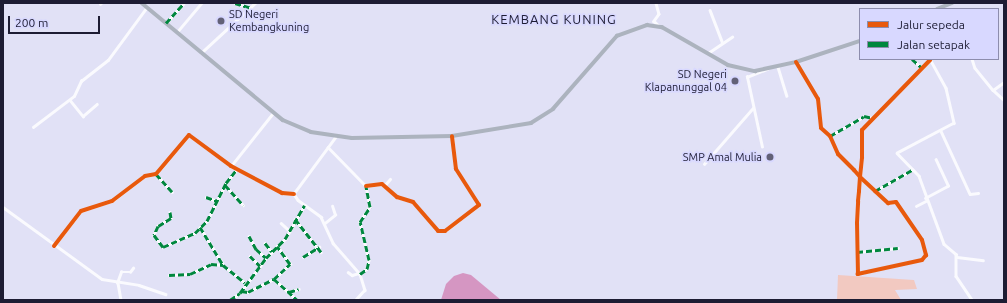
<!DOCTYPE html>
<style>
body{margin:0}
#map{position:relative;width:1007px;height:303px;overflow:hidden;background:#e1e1f6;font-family:Ubuntu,sans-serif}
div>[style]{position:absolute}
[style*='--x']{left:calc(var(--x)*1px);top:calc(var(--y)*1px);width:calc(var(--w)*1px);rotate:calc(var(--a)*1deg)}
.green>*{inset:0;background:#f2c9c1}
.water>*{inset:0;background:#d596c2}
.street>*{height:2.5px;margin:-1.25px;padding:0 1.25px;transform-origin:1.25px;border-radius:1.25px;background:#fafafe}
.primary>*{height:3.5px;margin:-1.75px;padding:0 1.75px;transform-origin:1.75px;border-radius:1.75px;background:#acb3be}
.quiet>*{height:3px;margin-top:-1.5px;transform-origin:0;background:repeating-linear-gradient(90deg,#00873e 0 6px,transparent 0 9px)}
.cycleway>*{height:4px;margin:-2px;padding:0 2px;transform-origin:2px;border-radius:2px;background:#e8590c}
.dots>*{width:11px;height:11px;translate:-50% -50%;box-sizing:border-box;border:2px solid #d8d8ff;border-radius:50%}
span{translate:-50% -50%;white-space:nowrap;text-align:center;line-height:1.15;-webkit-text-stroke:3px #d8d8ff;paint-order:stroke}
.poi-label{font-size:11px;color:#1d1c33}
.left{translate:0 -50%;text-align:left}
.right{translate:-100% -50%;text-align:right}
.quarter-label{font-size:13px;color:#1d1c33;letter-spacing:1px}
.frame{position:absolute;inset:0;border:4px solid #1d1c33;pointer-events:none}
.legend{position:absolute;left:859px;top:8px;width:140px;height:52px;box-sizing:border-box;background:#d8d8ff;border:1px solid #8d8dad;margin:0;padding:5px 7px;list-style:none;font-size:12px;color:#1d1c33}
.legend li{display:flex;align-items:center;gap:8px;height:20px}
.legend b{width:20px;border:1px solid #8d8dad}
.scale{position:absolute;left:8px;top:16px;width:92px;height:18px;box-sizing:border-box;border:2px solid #1d1c33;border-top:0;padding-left:5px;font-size:12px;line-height:14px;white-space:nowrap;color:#1d1c33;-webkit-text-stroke:3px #d8d8ff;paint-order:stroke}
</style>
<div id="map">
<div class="green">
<i style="clip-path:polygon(838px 275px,914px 280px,917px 289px,895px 290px,901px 300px,837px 300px)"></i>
</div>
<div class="water">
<i style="clip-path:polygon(463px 273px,471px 275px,501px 300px,441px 300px,446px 284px,454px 276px)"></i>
</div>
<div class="street">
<i style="--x:235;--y:3;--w:17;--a:17"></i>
<i style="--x:656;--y:3;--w:11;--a:75"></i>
<i style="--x:659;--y:14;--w:9;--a:126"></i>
<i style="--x:654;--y:21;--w:6;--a:45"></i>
<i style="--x:100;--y:4;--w:1;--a:-45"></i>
<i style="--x:710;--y:10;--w:33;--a:69"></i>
<i style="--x:166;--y:23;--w:27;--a:-48"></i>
<i style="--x:177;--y:32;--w:38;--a:-50"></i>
<i style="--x:201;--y:53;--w:74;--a:-42.8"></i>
<i style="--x:708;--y:53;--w:29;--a:-34"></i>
<i style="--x:912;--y:59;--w:13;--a:42"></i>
<i style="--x:930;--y:59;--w:33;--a:61"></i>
<i style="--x:946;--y:88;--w:36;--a:77"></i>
<i style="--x:954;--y:123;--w:64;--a:152.2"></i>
<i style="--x:897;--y:153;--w:32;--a:46"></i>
<i style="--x:919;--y:176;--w:72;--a:69.8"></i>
<i style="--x:944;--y:244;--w:16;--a:40"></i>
<i style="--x:956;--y:254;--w:22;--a:90"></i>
<i style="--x:956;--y:276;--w:29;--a:56"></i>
<i style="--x:972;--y:59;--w:9;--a:72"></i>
<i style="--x:975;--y:68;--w:28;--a:51"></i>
<i style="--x:993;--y:90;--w:14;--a:-36"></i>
<i style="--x:796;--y:62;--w:43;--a:59.3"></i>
<i style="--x:818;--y:99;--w:29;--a:84"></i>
<i style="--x:821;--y:128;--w:12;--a:42"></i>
<i style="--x:830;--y:136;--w:20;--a:66"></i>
<i style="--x:838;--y:154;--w:23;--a:45"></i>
<i style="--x:854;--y:170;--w:9;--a:49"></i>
<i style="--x:860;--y:177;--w:21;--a:43"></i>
<i style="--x:875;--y:191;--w:18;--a:43"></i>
<i style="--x:888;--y:203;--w:8;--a:-7"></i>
<i style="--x:896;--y:202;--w:46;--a:55.6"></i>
<i style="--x:922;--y:240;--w:16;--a:75"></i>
<i style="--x:926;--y:255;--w:6;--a:129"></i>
<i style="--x:922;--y:260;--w:66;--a:167.7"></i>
<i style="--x:858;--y:274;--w:51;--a:-91.1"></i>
<i style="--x:857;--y:223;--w:22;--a:-87"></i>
<i style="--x:858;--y:201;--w:10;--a:-84"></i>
<i style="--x:859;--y:191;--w:14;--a:-86"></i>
<i style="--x:860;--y:177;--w:20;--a:-84"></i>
<i style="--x:862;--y:157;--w:27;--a:-90"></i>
<i style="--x:862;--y:130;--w:98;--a:-45.8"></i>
<i style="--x:778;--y:67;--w:30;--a:73"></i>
<i style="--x:993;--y:90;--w:15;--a:42"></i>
<i style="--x:70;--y:100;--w:21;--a:51"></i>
<i style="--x:83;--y:116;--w:18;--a:-41"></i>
<i style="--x:33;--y:127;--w:51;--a:-37.1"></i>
<i style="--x:74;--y:96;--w:17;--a:-65"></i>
<i style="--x:81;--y:81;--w:34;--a:-38"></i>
<i style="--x:108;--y:60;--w:66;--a:-53.7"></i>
<i style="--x:941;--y:131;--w:69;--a:65.3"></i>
<i style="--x:970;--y:194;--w:8;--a:-7"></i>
<i style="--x:830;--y:136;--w:39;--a:-30"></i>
<i style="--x:864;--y:116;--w:9;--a:13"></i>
<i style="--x:336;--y:137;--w:71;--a:126.4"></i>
<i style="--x:294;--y:194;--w:7;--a:56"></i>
<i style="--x:298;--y:200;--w:29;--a:36"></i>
<i style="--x:321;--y:217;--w:29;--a:65"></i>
<i style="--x:333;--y:243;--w:41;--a:48.9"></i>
<i style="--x:360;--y:274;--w:17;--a:73"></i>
<i style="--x:365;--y:290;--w:13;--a:132"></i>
<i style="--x:328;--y:147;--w:54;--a:45.7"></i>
<i style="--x:366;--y:186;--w:21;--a:79"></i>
<i style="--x:370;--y:207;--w:18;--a:124"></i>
<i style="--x:360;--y:222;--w:39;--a:77"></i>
<i style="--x:369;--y:260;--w:9;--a:103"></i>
<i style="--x:367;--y:269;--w:9;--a:144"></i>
<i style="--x:762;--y:147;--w:72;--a:-102.1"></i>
<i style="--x:747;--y:77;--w:22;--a:-22"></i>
<i style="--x:704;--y:164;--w:74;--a:-48.8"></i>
<i style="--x:231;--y:166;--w:68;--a:-51.6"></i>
<i style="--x:156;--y:174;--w:24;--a:48"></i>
<i style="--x:225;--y:185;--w:27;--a:48"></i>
<i style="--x:366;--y:186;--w:16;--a:-7"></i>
<i style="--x:382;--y:184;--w:20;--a:41"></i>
<i style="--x:397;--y:197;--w:17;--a:17"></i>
<i style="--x:413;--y:202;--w:38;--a:49"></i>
<i style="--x:438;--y:231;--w:7;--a:0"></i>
<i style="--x:445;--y:231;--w:43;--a:-37.4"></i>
<i style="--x:479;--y:205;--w:43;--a:-122.6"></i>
<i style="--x:456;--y:169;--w:33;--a:-97"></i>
<i style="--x:384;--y:186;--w:9;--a:-49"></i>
<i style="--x:875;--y:191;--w:43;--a:-29.6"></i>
<i style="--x:206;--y:197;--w:12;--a:20"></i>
<i style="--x:925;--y:198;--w:26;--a:-28"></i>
<i style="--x:948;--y:186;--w:29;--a:-115"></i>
<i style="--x:916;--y:206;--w:11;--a:-27"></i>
<i style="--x:3;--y:207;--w:122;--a:36"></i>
<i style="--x:102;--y:279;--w:37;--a:9"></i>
<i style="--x:139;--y:285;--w:28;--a:19"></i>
<i style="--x:170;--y:212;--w:6;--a:81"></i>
<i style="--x:171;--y:218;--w:15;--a:148"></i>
<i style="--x:158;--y:226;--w:10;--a:114"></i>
<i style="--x:154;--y:235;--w:15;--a:53"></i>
<i style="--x:163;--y:247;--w:35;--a:-24"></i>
<i style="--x:195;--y:233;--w:17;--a:-45"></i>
<i style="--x:207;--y:221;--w:42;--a:-63.4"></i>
<i style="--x:226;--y:183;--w:18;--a:-52"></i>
<i style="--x:295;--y:219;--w:42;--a:51.8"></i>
<i style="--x:281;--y:223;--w:12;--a:42"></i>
<i style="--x:325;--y:223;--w:13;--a:-39"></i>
<i style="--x:335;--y:215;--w:9;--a:-108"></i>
<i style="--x:200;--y:227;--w:44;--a:58.1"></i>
<i style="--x:249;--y:236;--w:15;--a:62"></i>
<i style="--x:256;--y:249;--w:13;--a:42"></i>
<i style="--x:265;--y:243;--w:11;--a:52"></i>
<i style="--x:54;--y:246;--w:44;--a:-52.4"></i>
<i style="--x:81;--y:211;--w:33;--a:-18"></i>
<i style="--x:112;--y:201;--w:41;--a:-37.1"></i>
<i style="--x:145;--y:176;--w:11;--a:-10"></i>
<i style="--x:156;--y:174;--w:51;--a:-49.8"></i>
<i style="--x:189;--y:135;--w:52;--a:36.4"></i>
<i style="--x:231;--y:166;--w:58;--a:27.9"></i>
<i style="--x:282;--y:193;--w:12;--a:5"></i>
<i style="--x:857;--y:252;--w:41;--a:-5.6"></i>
<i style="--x:250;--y:256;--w:14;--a:45"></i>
<i style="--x:303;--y:257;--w:19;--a:-32"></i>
<i style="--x:957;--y:257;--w:26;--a:7"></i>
<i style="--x:348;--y:272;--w:5;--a:37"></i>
<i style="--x:352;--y:275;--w:7;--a:-16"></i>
<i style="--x:169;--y:275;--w:21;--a:-3"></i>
<i style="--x:190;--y:274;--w:23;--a:-25"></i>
<i style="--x:211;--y:264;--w:12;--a:5"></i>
<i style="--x:223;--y:265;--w:28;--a:39"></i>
<i style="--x:274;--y:279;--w:22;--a:-43"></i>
<i style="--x:290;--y:264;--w:22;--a:-126"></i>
<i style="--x:117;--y:283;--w:12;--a:-70"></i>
<i style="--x:121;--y:272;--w:9;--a:0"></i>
<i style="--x:130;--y:272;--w:5;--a:-53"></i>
<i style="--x:118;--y:283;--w:17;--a:80"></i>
<i style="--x:241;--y:291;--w:7;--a:8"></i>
<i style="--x:248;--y:292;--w:29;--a:-27"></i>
<i style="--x:274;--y:279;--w:31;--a:42"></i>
<i style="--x:289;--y:292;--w:10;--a:-17"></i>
<i style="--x:230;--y:300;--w:12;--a:-35"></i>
<i style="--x:240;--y:293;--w:44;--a:-53.4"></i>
<i style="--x:266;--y:258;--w:27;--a:-45"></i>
<i style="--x:285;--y:239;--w:39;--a:-60"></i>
</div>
<div class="primary">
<i style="--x:142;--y:3;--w:183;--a:39.7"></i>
<i style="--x:283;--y:120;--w:30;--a:23"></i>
<i style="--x:311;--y:132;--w:41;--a:8.3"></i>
<i style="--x:352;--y:138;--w:100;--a:-1.1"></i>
<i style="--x:452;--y:136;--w:80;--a:-9.3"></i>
<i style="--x:531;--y:123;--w:26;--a:-32"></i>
<i style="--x:553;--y:109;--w:97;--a:-48.8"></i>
<i style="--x:617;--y:36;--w:32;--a:-20"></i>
<i style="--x:647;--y:25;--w:15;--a:8"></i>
<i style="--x:662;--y:27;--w:76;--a:29.9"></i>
<i style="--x:728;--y:65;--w:28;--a:13"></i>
<i style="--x:755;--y:71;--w:42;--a:-12.4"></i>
<i style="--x:796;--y:62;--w:67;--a:-18.2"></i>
<i style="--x:937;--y:9;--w:16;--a:-22"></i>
</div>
<div class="quiet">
<i style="--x:235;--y:3;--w:17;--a:17"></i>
<i style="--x:166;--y:23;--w:27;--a:-48"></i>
<i style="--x:912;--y:59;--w:13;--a:42"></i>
<i style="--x:830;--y:136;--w:39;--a:-30"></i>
<i style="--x:864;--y:116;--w:9;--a:13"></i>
<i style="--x:156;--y:174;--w:24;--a:48"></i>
<i style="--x:225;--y:185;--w:27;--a:48"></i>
<i style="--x:875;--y:191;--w:43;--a:-29.6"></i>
<i style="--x:206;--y:197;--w:12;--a:20"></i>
<i style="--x:170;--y:212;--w:6;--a:81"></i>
<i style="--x:171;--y:218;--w:15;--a:148"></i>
<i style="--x:158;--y:226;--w:10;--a:114"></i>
<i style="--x:154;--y:235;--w:15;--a:53"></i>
<i style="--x:163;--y:247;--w:35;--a:-24"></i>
<i style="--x:195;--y:233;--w:17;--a:-45"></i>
<i style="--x:207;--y:221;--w:42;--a:-63.4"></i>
<i style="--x:226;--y:183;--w:18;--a:-52"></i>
<i style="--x:295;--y:219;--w:42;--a:51.8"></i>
<i style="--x:200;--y:227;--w:44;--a:58.8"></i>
<i style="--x:249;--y:236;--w:15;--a:62"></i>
<i style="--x:256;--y:249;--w:13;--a:42"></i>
<i style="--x:265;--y:243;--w:11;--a:52"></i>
<i style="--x:857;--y:252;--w:41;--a:-5.6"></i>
<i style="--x:250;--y:256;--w:14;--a:45"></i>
<i style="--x:303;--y:257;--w:19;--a:-32"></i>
<i style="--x:360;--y:274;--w:9;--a:-36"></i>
<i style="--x:367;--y:269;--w:9;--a:-77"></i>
<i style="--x:369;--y:260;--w:39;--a:-103"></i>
<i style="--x:360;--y:222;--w:18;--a:-56"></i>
<i style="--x:370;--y:207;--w:21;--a:-101"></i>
<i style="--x:169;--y:275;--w:21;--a:-3"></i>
<i style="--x:190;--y:274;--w:23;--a:-25"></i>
<i style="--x:211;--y:264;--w:12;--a:5"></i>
<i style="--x:223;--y:265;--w:28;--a:39"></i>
<i style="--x:274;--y:279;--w:22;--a:-43"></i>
<i style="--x:290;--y:264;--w:22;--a:-126"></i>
<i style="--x:241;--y:291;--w:7;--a:8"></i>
<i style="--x:248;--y:292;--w:29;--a:-27"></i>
<i style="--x:274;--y:279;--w:31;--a:42"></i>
<i style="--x:289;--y:292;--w:10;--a:-17"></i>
<i style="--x:230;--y:300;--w:12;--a:-35"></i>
<i style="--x:240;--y:293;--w:44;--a:-53.4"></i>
<i style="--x:266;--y:258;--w:27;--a:-45"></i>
<i style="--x:285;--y:239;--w:39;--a:-60"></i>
</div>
<div class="cycleway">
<i style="--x:796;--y:62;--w:43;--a:59.3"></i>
<i style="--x:818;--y:99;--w:29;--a:84"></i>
<i style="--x:821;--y:128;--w:12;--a:42"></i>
<i style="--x:830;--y:136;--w:20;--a:66"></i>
<i style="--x:838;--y:154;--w:23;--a:45"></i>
<i style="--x:854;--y:170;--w:9;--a:49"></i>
<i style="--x:860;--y:177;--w:21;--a:43"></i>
<i style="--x:875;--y:191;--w:18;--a:43"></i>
<i style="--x:888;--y:203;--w:8;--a:-7"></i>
<i style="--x:896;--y:202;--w:46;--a:55.6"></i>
<i style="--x:922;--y:240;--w:16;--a:75"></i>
<i style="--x:926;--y:255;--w:6;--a:129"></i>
<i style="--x:922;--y:260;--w:66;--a:167.7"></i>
<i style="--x:858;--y:274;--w:51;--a:-91.1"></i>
<i style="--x:857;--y:223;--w:22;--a:-87"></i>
<i style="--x:858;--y:201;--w:10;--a:-84"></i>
<i style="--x:859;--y:191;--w:14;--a:-86"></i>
<i style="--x:860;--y:177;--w:20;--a:-84"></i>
<i style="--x:862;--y:157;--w:27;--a:-90"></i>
<i style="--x:862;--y:130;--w:98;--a:-45.8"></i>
<i style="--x:366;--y:186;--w:16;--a:-7"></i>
<i style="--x:382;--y:184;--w:20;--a:41"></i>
<i style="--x:397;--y:197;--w:17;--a:17"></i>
<i style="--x:413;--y:202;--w:38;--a:49"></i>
<i style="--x:438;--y:231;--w:7;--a:0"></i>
<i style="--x:445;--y:231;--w:43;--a:-37.4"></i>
<i style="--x:479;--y:205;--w:43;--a:-122.6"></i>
<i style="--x:456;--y:169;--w:33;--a:-97"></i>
<i style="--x:54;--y:246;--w:44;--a:-52.4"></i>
<i style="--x:81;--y:211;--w:33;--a:-18"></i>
<i style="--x:112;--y:201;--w:41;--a:-37.1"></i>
<i style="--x:145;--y:176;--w:11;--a:-10"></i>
<i style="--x:156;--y:174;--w:51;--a:-49.8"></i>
<i style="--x:189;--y:135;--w:52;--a:36.4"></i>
<i style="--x:231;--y:166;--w:58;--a:27.9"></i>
<i style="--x:282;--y:193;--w:12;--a:5"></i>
</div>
<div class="dots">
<i style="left:221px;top:21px;background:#626177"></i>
<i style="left:735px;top:81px;background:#626177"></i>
<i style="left:770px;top:157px;background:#626177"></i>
</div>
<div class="poi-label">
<span class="left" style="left:229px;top:21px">SD Negeri<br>Kembangkuning</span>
<span class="right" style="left:727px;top:81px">SD Negeri<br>Klapanunggal 04</span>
<span class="right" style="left:762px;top:157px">SMP Amal Mulia</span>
</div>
<div class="quarter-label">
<span style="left:554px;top:19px">KEMBANG KUNING</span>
</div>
<div class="frame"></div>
<ul class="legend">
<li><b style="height:5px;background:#e8590c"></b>Jalur sepeda</li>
<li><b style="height:5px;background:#00873e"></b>Jalan setapak</li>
</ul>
<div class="scale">200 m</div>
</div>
